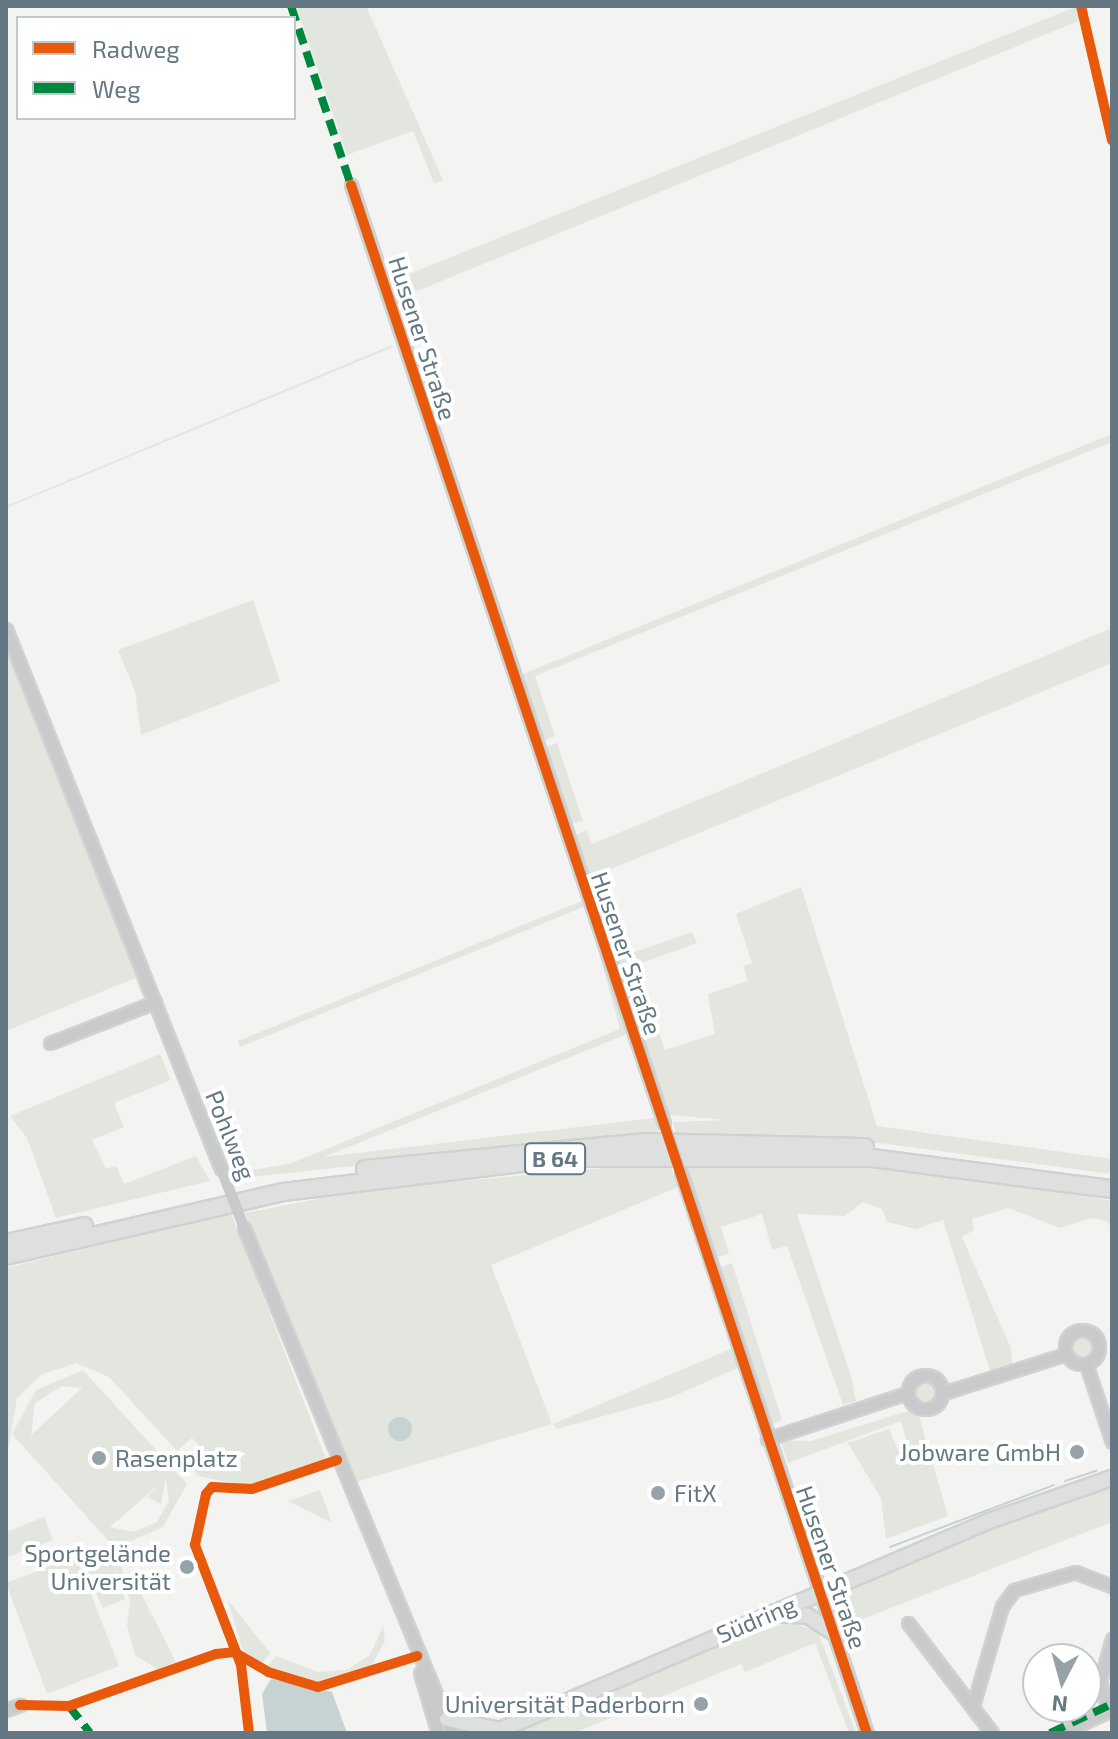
<!DOCTYPE html>
<meta charset="utf-8">
<style>
body{margin:0}
#map{position:relative;width:1118px;height:1739px;overflow:hidden;background:#f3f3f1;font-family:"Exo 2",sans-serif}
div>[style]{position:absolute}
[style*='--x']{left:calc(var(--x)*1px);top:calc(var(--y)*1px);width:calc(var(--w)*1px);rotate:calc(var(--a)*1deg)}
.green>*{inset:0;background:#e3e6df}
.round{border-radius:50%}
.water>*{inset:0;background:#c7d2d3}
.stream>*{height:2px;margin:-1px;padding:0 1px;transform-origin:1px;border-radius:1px;background:#c7d2d3}
.roads{filter:drop-shadow(2px 0 #d0d1d1) drop-shadow(-2px 0 #d0d1d1) drop-shadow(0 2px #d0d1d1) drop-shadow(0 -2px #d0d1d1)}
.minor>*{height:11px;margin:-5.5px;padding:0 5.5px;transform-origin:5.5px;border-radius:5.5px;background:#c8cacb}
.minor>.ring{margin:-5.5px;padding:0;box-sizing:content-box;background:none;border:11px solid #c8cacb;border-radius:50%}
.major>*{height:14px;margin:-7px;padding:0 7px;transform-origin:7px;border-radius:7px;background:#dedfdf}
.highway>*{height:16px;margin:-8px;padding:0 8px;transform-origin:8px;border-radius:8px;background:#dedfdf}
.minor-bridge>*{height:11px;margin:-5.5px;padding:0 5.5px;transform-origin:5.5px;border-radius:5.5px;background:#c8cacb}
.quiet>*{height:8px;margin-top:-4px;transform-origin:0;background:repeating-linear-gradient(90deg,#00873e 0 16px,transparent 0 24px)}
.cycleway>*{height:10px;margin:-5px;padding:0 5px;transform-origin:5px;border-radius:5px;background:#e8590c}
.dots>*{width:22px;height:22px;translate:-50% -50%;box-sizing:border-box;border:4px solid #fff;border-radius:50%}
span{translate:-50% -50%;white-space:nowrap;text-align:center;line-height:1.15;-webkit-text-stroke:8px #fff;paint-order:stroke}
.shield-label span{padding:2px 6px;background:#fff;border:2px solid;border-radius:6px;-webkit-text-stroke-width:0}
.shield-label{font-size:22px;color:#637882;font-weight:700}
.street-label{font-size:24px;color:#637882}
.poi-label{font-size:24px;color:#637882}
.right{translate:-100% -50%;text-align:right}
.left{translate:0 -50%;text-align:left}
.frame{position:absolute;inset:0;border:8px solid #637882;pointer-events:none}
.legend{position:absolute;left:16px;top:16px;width:280px;height:104px;box-sizing:border-box;background:#fff;border:2px solid #c1c9cd;margin:0;padding:10px 14px;list-style:none;font-size:24px;color:#637882}
.legend li{display:flex;align-items:center;gap:16px;height:40px}
.legend b{width:40px;border:2px solid #c1c9cd}
.north{position:absolute;left:1022px;top:1643px;width:80px;height:80px;box-sizing:border-box;background:#fff;border:2px solid #c1c9cd;border-radius:50%;rotate:186deg;font-size:22px;font-weight:700;line-height:32px;text-align:center;color:#637882}
.north::after{content:'';display:block;margin:auto;width:28px;height:36px;background:#95a3a9;clip-path:polygon(50% 0,100% 100%,50% 72%,0 100%)}
</style>
<div id="map">
<div class="green">
<i style="clip-path:polygon(296px 6px,366px 6px,443px 180px,434px 183px,413px 131px,347px 155px)"></i>
<i style="clip-path:polygon(1078px 6px,1081px 20px,395px 300px,389px 282px)"></i>
<i style="clip-path:polygon(392px 345px,393px 347px,6px 508px,6px 506px)"></i>
<i style="clip-path:polygon(1112px 434px,1112px 442px,535px 676px,555px 736px,540px 742px,518px 676px)"></i>
<i style="clip-path:polygon(253px 600px,280px 681px,141px 735px,135px 691px,118px 650px)"></i>
<i style="clip-path:polygon(1112px 628px,1112px 663px,587px 879px,573px 836px,586px 830px,592px 844px)"></i>
<i style="clip-path:polygon(6px 642px,148px 995px,145px 1002px,135px 978px,6px 1031px)"></i>
<i style="clip-path:polygon(557px 743px,583px 821px,568px 824px,542px 749px)"></i>
<i style="clip-path:polygon(801px 887px,877px 1126px,1112px 1159px,1112px 1174px,879px 1143px,677px 1136px,673px 1122px,725px 1120px,670px 1115px,622px 979px,640px 974px,665px 1050px,715px 1034px,708px 994px,748px 981px,743px 966px,752px 963px,736px 914px)"></i>
<i style="clip-path:polygon(584px 900px,586px 906px,240px 1047px,238px 1041px)"></i>
<i style="clip-path:polygon(588px 913px,627px 1034px,324px 1157px,654px 1118px,659px 1133px,243px 1178px,242px 1172px,292px 1163px,620px 1029px)"></i>
<i style="clip-path:polygon(692px 932px,697px 943px,619px 971px,615px 959px)"></i>
<i style="clip-path:polygon(160px 1054px,171px 1080px,114px 1103px,124px 1127px,92px 1140px,106px 1169px,116px 1166px,124px 1184px,196px 1156px,210px 1181px,56px 1218px,27px 1138px,10px 1116px)"></i>
<i style="clip-path:polygon(685px 1160px,870px 1168px,1032px 1186px,1112px 1201px,1112px 1233px,1108px 1221px,1091px 1218px,1060px 1228px,1008px 1208px,972px 1219px,974px 1230px,962px 1237px,1010px 1346px,1013px 1367px,991px 1374px,943px 1220px,916px 1229px,887px 1222px,882px 1209px,863px 1202px,845px 1216px,797px 1214px,851px 1376px,856px 1401px,843px 1405px,787px 1246px,772px 1250px,762px 1214px,721px 1227px,729px 1254px,718px 1257px)"></i>
<i style="clip-path:polygon(669px 1162px,678px 1187px,491px 1265px,552px 1424px,353px 1483px,245px 1213px,362px 1190px)"></i>
<i style="clip-path:polygon(225px 1214px,232px 1216px,326px 1459px,250px 1486px,197px 1476px,193px 1465px,205px 1452px,192px 1438px,177px 1451px,109px 1377px,76px 1363px,42px 1374px,17px 1398px,6px 1462px,6px 1268px)"></i>
<i style="clip-path:polygon(732px 1263px,782px 1420px,773px 1424px,721px 1267px)"></i>
<i class="round" style="left:1070px;top:1335px;width:24px;height:24px"></i>
<i style="clip-path:polygon(733px 1348px,740px 1367px,672px 1397px,557px 1429px,553px 1424px)"></i>
<i style="clip-path:polygon(evenodd,83px 1370px,187px 1484px,163px 1527px,115px 1548px,12px 1434px,36px 1390px,83px 1370px,62px 1386px,82px 1388px,31px 1435px,35px 1403px,62px 1386px,83px 1370px,166px 1478px,169px 1500px,157px 1522px,134px 1532px,110px 1527px,163px 1481px,147px 1497px,161px 1504px,166px 1478px)"></i>
<i class="round" style="left:913px;top:1380px;width:24px;height:24px"></i>
<i style="clip-path:polygon(906px 1403px,918px 1413px,948px 1516px,886px 1539px,881px 1498px,848px 1443px,889px 1429px,904px 1464px,912px 1459px,901px 1421px,788px 1463px,780px 1440px,811px 1441px,908px 1411px)"></i>
<i style="clip-path:polygon(1112px 1485px,1112px 1522px,842px 1627px,842px 1595px,917px 1557px)"></i>
<i style="clip-path:polygon(320px 1490px,332px 1523px,288px 1501px)"></i>
<i style="clip-path:polygon(44px 1517px,53px 1540px,8px 1557px,6px 1532px)"></i>
<i style="clip-path:polygon(88px 1551px,107px 1555px,107px 1564px,119px 1557px,126px 1585px,135px 1582px,176px 1662px,157px 1669px,135px 1655px,127px 1625px,130px 1601px,114px 1565px,125px 1599px,103px 1608px,78px 1555px)"></i>
<i style="clip-path:polygon(76px 1556px,119px 1666px,47px 1694px,6px 1583px)"></i>
<i style="clip-path:polygon(228px 1600px,270px 1653px,262px 1664px,242px 1649px)"></i>
<i style="clip-path:polygon(791px 1622px,818px 1632px,856px 1733px,849px 1733px,815px 1643px,745px 1672px,741px 1664px,574px 1733px,516px 1733px,716px 1645px)"></i>
<i style="clip-path:polygon(383px 1626px,385px 1641px,369px 1670px,339px 1681px,305px 1684px,267px 1667px,276px 1656px,318px 1672px,347px 1670px,370px 1655px)"></i>
</div>
<div class="water">
<i class="round" style="left:388px;top:1417px;width:24px;height:24px"></i>
<i style="clip-path:polygon(271px 1679px,332px 1692px,347px 1733px,267px 1733px,262px 1694px)"></i>
</div>
<div class="stream">
<i style="--x:1065;--y:1481;--w:33;--a:-18"></i>
<i style="--x:890;--y:1547;--w:175;--a:-20.7"></i>
</div>
<div class="roads">
<div class="minor">
<i style="--x:351;--y:185;--w:989;--a:71.55"></i>
<i style="--x:6;--y:629;--w:581;--a:68.29"></i>
<i style="--x:50;--y:1043;--w:113;--a:-21.3"></i>
<i style="--x:681;--y:1173;--w:590;--a:71.63"></i>
<i style="--x:244;--y:1228;--w:546;--a:67.61"></i>
<i class="ring" style="left:1065px;top:1330px;width:23px;height:23px"></i>
<i style="--x:1086;--y:1364;--w:82;--a:71.6"></i>
<i class="ring" style="left:908px;top:1375px;width:23px;height:23px"></i>
<i style="--x:943;--y:1393;--w:129;--a:-17.6"></i>
<i style="--x:767;--y:1439;--w:147;--a:-18.2"></i>
<i style="--x:908;--y:1623;--w:138;--a:52.6"></i>
<i style="--x:420;--y:1673;--w:63;--a:73.3"></i>
<i style="--x:974;--y:1702;--w:100;--a:-73.7"></i>
<i style="--x:1002;--y:1606;--w:20;--a:-53"></i>
<i style="--x:1014;--y:1590;--w:64;--a:-16.4"></i>
<i style="--x:1075;--y:1572;--w:40;--a:21"></i>
<i style="--x:6;--y:1710;--w:15;--a:-20"></i>
<i style="--x:1108;--y:1711;--w:31;--a:-105"></i>
<i style="--x:1100;--y:1681;--w:44;--a:-74.1"></i>
<i style="--x:1061;--y:1733;--w:55;--a:-24.7"></i>
</div>
<div class="major">
<i style="--x:773;--y:1614;--w:35;--a:3"></i>
<i style="--x:808;--y:1616;--w:30;--a:33"></i>
<i style="--x:447;--y:1719;--w:54;--a:11.7"></i>
<i style="--x:493;--y:1733;--w:539;--a:-23.14"></i>
<i style="--x:989;--y:1521;--w:130;--a:-19.3"></i>
</div>
<div class="highway">
<i style="--x:365;--y:1169;--w:280;--a:-5.5"></i>
<i style="--x:644;--y:1142;--w:221;--a:1.3"></i>
<i style="--x:6;--y:1243;--w:80;--a:-12.3"></i>
<i style="--x:6;--y:1256;--w:284;--a:-13"></i>
<i style="--x:283;--y:1192;--w:284;--a:-6.9"></i>
<i style="--x:565;--y:1158;--w:307;--a:0"></i>
<i style="--x:872;--y:1158;--w:242;--a:7.4"></i>
</div>
</div>
<div class="minor-bridge">
<i style="--x:664;--y:1123;--w:53;--a:71.2"></i>
<i style="--x:221;--y:1169;--w:63;--a:68.7"></i>
</div>
<div class="quiet">
<i style="--x:291;--y:6;--w:189;--a:71.5"></i>
<i style="--x:69;--y:1706;--w:34;--a:52"></i>
<i style="--x:1050;--y:1733;--w:68;--a:-25.1"></i>
</div>
<div class="cycleway">
<i style="--x:1081;--y:6;--w:138;--a:77"></i>
<i style="--x:351;--y:185;--w:1632;--a:71.57"></i>
<i style="--x:20;--y:1705;--w:49;--a:1.2"></i>
<i style="--x:69;--y:1706;--w:156;--a:-19.5"></i>
<i style="--x:216;--y:1654;--w:18;--a:-6"></i>
<i style="--x:234;--y:1652;--w:39;--a:30"></i>
<i style="--x:268;--y:1672;--w:52;--a:16.7"></i>
<i style="--x:318;--y:1687;--w:104;--a:-17.4"></i>
<i style="--x:249;--y:1733;--w:68;--a:-96.7"></i>
<i style="--x:241;--y:1665;--w:129;--a:-111"></i>
<i style="--x:195;--y:1545;--w:52;--a:-77.8"></i>
<i style="--x:206;--y:1494;--w:9;--a:-49"></i>
<i style="--x:212;--y:1487;--w:40;--a:2.9"></i>
<i style="--x:252;--y:1489;--w:90;--a:-18.8"></i>
</div>
<div class="dots">
<i style="left:1077px;top:1452px;background:#95a3a9"></i>
<i style="left:99px;top:1458px;background:#95a3a9"></i>
<i style="left:658px;top:1493px;background:#95a3a9"></i>
<i style="left:187px;top:1567px;background:#95a3a9"></i>
<i style="left:701px;top:1704px;background:#95a3a9"></i>
</div>
<div class="shield-label">
<span style="left:555px;top:1159px">B 64</span>
</div>
<div class="street-label">
<span style="left:423px;top:338px;rotate:72deg">Husener Straße</span>
<span style="left:627px;top:953px;rotate:71deg">Husener Straße</span>
<span style="left:231px;top:1135px;rotate:68deg">Pohlweg</span>
<span style="left:832px;top:1567px;rotate:71deg">Husener Straße</span>
<span style="left:756px;top:1619px;rotate:-23deg">Südring</span>
</div>
<div class="poi-label">
<span class="right" style="left:1061px;top:1452px">Jobware GmbH</span>
<span class="left" style="left:115px;top:1458px">Rasenplatz</span>
<span class="left" style="left:674px;top:1493px">FitX</span>
<span class="right" style="left:171px;top:1567px">Sportgelände<br>Universität</span>
<span class="right" style="left:685px;top:1704px">Universität Paderborn</span>
</div>
<div class="frame"></div>
<ul class="legend">
<li><b style="height:10px;background:#e8590c"></b>Radweg</li>
<li><b style="height:10px;background:#00873e"></b>Weg</li>
</ul>
<div class="north">N</div>
</div>
